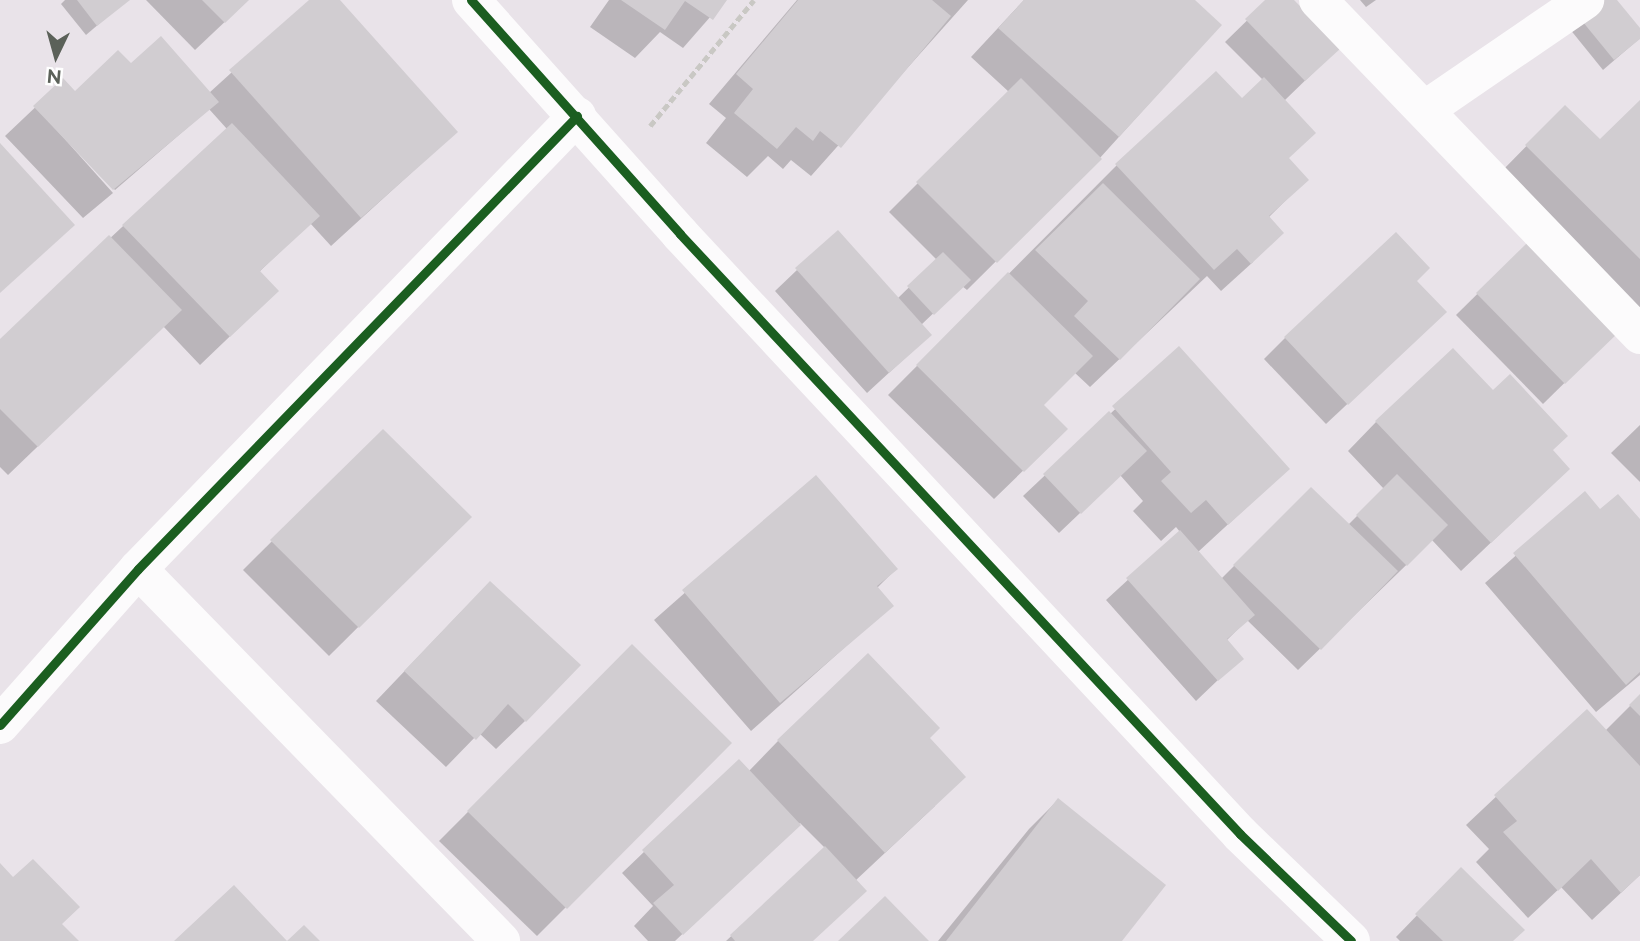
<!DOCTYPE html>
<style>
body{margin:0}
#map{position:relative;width:1640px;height:941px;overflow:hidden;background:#e9e3e9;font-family:Raleway,sans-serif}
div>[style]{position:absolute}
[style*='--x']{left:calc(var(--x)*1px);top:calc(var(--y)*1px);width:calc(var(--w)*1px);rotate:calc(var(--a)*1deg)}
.shadow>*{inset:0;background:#0003}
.building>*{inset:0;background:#d1cdd1}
.path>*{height:4.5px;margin-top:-2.25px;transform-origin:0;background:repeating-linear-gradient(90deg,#c9c8c4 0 7px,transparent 0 10.5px)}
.street>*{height:38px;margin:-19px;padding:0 19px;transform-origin:19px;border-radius:19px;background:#fcfbfc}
.cycleway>*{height:9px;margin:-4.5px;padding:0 4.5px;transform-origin:4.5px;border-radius:4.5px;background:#1b5e20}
span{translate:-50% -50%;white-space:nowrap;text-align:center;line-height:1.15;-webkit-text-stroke:6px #fff;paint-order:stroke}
.north{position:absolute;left:21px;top:21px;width:70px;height:70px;-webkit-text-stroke:5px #fff;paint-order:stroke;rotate:185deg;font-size:19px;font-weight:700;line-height:28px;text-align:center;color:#5b6159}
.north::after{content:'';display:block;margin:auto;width:24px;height:32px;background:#5b6159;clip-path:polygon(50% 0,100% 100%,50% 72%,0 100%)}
</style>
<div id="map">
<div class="shadow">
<i style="clip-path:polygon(65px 0,127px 0,86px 35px,61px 4px)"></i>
<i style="clip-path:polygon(146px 0,248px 0,195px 50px)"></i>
<i style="clip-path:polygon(311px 0,338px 0,456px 132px,331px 246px,310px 223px,259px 272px,248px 319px,200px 365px,163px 326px,8px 475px,0 467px,0 341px,227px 129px,209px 109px,115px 190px,46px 118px,113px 193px,83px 218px,5px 136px,63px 81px,75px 94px,131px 65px,209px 93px)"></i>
<i style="clip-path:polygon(609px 0,608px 0,725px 0,683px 48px,660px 32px,635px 58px,590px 27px)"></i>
<i style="clip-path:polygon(797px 0,968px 0,811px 176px,791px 160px,783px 169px,768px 156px,747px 177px,706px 143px,726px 118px,709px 104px)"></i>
<i style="clip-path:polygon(1024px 0,1192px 0,1220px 25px,1099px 159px,967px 290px,962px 286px,921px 325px,930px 335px,867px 393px,775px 291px,797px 270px,897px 299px,937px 260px,889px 212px,1009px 92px,971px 57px)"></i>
<i style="clip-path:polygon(1268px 0,1292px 0,1317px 69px,1284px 101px,1287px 159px,1306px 180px,1268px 218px,1253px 262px,1221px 291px,1207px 276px,1090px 387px,1074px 372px,1042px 405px,1066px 429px,994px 499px,888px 395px,1117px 165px,1242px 100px,1263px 80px,1225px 42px)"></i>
<i style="clip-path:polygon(1360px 0,1376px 0,1366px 7px)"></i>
<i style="clip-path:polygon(1614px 0,1640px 38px,1603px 70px,1569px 28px)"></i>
<i style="clip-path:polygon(1640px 102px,1640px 311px,1498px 175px,1565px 107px,1600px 142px)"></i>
<i style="clip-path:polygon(1529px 243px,1595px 353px,1543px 404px,1456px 315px)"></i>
<i style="clip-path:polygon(1415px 281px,1423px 333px,1326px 424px,1264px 359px,1285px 338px)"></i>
<i style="clip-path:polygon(1179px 349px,1288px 469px,1198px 552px,1221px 579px,1311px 489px,1348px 525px,1384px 489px,1348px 451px,1376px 422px,1550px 451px,1539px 497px,1461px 571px,1432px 540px,1298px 670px,1247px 620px,1226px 641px,1241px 658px,1196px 701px,1106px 600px,1180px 532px,1176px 527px,1161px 541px,1133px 511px,1143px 501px,1120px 475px,1059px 533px,1023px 496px)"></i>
<i style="clip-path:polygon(1640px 425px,1640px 482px,1611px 453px)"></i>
<i style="clip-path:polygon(383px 431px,469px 517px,329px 656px,243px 570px)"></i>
<i style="clip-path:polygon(816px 477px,896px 569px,877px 588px,891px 606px,751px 731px,654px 620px)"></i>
<i style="clip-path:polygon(1585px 494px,1600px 512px,1640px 522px,1640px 675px,1596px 712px,1485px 583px)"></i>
<i style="clip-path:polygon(461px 612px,525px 721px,496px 749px,479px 733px,446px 767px,376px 701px)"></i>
<i style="clip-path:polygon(633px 646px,730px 743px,537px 936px,439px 841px)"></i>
<i style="clip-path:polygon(1640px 696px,1640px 875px,1592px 920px,1561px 887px,1528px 918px,1476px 862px,1489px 849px,1466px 825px,1587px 711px,1605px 731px)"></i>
<i style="clip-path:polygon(928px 738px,935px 806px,855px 881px,812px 941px,726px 941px,825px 848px,800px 823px,675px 941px,648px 941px,634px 926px,653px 906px,622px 873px,739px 761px,749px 771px,778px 741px)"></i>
<i style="clip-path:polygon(1058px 800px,1119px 941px,938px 941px,1029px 829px)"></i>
<i style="clip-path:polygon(1461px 870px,1511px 941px,1400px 941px,1396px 937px)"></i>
</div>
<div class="building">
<i style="clip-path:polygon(77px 0,130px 0,97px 26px)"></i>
<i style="clip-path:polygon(202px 0,249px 0,225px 23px)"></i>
<i style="clip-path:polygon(309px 0,340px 0,458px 132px,361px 218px,229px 70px)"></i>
<i style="clip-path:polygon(621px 0,727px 0,713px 20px,685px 1px,665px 30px)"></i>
<i style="clip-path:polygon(798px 0,932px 0,951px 16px,841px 148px,820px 131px,813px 141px,796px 127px,777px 149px,734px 113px,753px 89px,736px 74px)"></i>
<i style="clip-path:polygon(1024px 0,1195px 0,1222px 25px,1119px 137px,998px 28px)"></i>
<i style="clip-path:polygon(1265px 0,1294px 0,1341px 48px,1305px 81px,1245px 19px)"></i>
<i style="clip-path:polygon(1598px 0,1617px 0,1640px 28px,1640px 39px,1614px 60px,1578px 16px)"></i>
<i style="clip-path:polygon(161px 36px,219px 102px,113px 190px,33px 106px,63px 78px,75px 91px,118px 50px,131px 63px)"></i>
<i style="clip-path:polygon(1216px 71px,1242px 98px,1264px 77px,1316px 133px,1289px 158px,1309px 180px,1269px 216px,1284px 233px,1251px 264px,1237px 249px,1214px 270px,1115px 164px)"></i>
<i style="clip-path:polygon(1021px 78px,1102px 159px,997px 263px,916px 182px)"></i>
<i style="clip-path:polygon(1640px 100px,1640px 259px,1525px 145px,1565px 105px,1600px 139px)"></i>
<i style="clip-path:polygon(232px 123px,320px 216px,260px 271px,279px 291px,230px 337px,122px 225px)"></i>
<i style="clip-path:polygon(0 143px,75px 225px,0 293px)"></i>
<i style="clip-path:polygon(1103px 183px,1200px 279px,1120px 360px,1074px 316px,1088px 301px,1035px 250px)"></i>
<i style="clip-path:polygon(838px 230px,932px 335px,889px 373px,795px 268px)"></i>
<i style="clip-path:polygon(1396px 232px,1430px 268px,1417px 281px,1447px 312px,1348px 405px,1284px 337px)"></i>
<i style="clip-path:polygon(109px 235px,182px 310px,38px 447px,0 409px,0 339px)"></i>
<i style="clip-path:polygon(1529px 241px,1619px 332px,1565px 384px,1476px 293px)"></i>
<i style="clip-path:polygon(943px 252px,971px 280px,934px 315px,907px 286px)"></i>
<i style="clip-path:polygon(1008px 272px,1093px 356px,1044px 405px,1068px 429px,1024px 472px,916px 365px)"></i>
<i style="clip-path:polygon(1179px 346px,1290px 469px,1228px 525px,1206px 500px,1191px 513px,1161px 481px,1171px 472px,1112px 406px)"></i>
<i style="clip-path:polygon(1453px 348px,1493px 390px,1510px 374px,1568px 436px,1553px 450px,1570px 469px,1491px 543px,1375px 421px)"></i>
<i style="clip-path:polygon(1109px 411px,1147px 451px,1081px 514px,1043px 474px)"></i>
<i style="clip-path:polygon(383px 429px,472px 517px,359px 628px,270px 540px)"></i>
<i style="clip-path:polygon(1397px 474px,1448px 525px,1407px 566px,1356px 515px)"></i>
<i style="clip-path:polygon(816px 475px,898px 569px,877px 586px,894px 606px,780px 703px,682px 590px)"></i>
<i style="clip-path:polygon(1311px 487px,1398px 571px,1321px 650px,1233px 565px)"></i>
<i style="clip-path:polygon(1585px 491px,1600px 509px,1618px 494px,1640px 519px,1640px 672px,1626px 685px,1513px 553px)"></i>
<i style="clip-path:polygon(1180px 530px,1255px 615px,1227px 639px,1244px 659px,1218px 681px,1126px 578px)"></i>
<i style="clip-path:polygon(490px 581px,581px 665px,526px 722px,508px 704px,476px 740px,404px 671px)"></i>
<i style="clip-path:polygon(632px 644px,732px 743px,567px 909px,467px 811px)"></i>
<i style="clip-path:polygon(868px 653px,940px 728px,930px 738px,966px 777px,885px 853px,777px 740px)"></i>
<i style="clip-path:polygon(1640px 694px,1640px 716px,1629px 705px)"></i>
<i style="clip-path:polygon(1587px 709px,1640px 766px,1640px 875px,1621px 893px,1591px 859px,1558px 891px,1503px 832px,1517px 821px,1494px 795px)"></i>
<i style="clip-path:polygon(739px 759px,801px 825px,683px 935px,653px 903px,674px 885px,642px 850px)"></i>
<i style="clip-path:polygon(1058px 798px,1166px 885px,1122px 941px,946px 941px)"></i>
<i style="clip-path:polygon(825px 846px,867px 891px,813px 941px,735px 941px,730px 935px)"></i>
<i style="clip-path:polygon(33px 859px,80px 907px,62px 924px,79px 941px,0 941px,0 863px,13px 877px)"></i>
<i style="clip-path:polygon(1461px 867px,1525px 930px,1513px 941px,1443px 941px,1415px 914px)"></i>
<i style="clip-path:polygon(234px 885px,287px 941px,304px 925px,320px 941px,174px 941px)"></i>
<i style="clip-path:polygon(885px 896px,929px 941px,838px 941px)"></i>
</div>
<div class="path">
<i style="--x:650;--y:126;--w:163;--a:-50.5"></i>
</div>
<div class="street">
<i style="--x:471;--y:0;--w:314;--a:48.2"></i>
<i style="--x:680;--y:234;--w:821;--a:46.97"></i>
<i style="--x:1240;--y:834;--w:154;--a:43.9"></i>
<i style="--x:1318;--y:0;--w:465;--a:46.1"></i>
<i style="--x:1426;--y:109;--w:193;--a:-34.4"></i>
<i style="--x:138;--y:569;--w:520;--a:45.7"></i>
<i style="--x:0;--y:725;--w:208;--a:-48.5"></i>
<i style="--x:138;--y:569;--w:631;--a:-45.9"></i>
</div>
<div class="cycleway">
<i style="--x:471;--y:0;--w:314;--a:48.2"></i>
<i style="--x:680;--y:234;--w:821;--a:46.97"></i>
<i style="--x:1240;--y:834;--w:154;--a:43.9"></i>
<i style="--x:0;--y:725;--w:208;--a:-48.5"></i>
<i style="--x:138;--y:569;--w:631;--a:-45.9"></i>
</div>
<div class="north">N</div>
</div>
